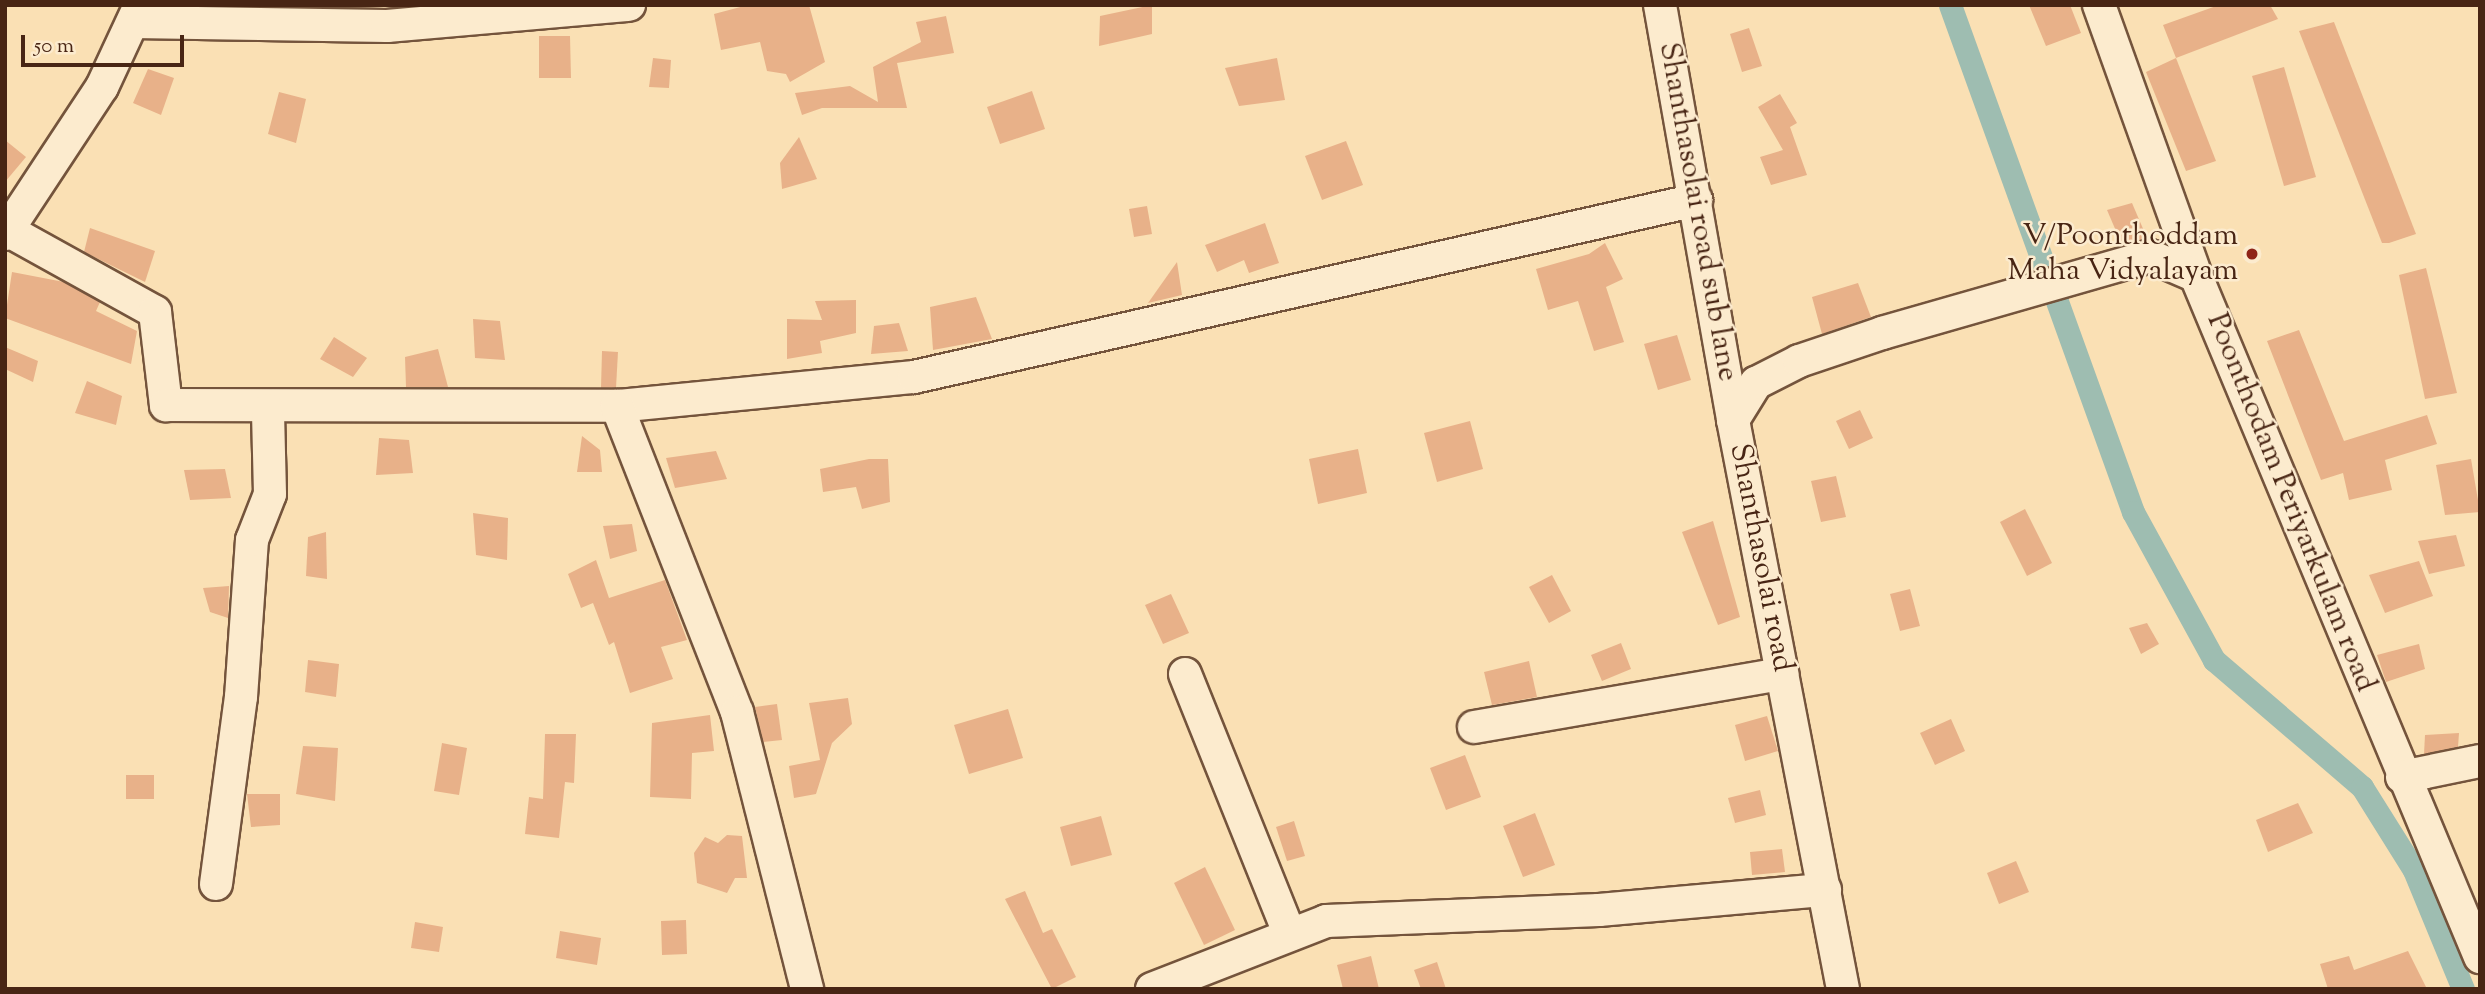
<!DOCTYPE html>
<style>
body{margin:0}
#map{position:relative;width:2485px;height:994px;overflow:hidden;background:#fae0b4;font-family:"Sorts Mill Goudy",serif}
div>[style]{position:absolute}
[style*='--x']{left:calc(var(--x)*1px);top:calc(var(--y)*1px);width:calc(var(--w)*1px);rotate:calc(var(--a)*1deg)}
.canal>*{height:23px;margin:-11.5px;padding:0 11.5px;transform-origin:11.5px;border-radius:11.5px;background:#9ebdb1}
.building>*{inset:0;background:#e8b189}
.roads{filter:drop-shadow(2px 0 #74543c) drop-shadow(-2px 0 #74543c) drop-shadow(0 2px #74543c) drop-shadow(0 -2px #74543c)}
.minor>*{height:32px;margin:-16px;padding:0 16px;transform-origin:16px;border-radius:16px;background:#fcebce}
.dots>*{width:19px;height:19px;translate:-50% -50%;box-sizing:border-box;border:4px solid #fcebce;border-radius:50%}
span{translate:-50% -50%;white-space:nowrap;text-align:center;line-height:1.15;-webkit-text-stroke:5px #fcebce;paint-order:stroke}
.street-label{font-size:30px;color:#482514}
.poi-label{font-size:30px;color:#482514}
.right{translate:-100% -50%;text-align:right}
.frame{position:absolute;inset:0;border:7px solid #482514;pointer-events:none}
.scale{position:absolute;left:21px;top:35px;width:163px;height:32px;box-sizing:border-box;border:4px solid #482514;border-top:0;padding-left:9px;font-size:21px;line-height:24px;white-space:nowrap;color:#482514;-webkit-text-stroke:5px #fcebce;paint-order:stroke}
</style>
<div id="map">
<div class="canal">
<i style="--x:1950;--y:5;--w:539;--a:70.15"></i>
<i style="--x:2133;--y:512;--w:169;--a:61.3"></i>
<i style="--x:2214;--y:660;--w:195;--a:40.6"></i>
<i style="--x:2362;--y:787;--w:98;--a:57.9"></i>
<i style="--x:2414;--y:870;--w:129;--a:67.6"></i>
</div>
<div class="building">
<i style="clip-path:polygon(748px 5px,809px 5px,825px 62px,790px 82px,786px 74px,767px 71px,760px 42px,721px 50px,714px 14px)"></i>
<i style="clip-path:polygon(1152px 5px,1152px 34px,1099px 46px,1100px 16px)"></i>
<i style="clip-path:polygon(2029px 5px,2070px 5px,2081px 33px,2046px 46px)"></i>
<i style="clip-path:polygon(2219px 5px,2270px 5px,2278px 19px,2176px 58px,2163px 25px)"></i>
<i style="clip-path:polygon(946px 16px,954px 53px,897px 63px,907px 108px,822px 108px,802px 115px,795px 93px,850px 86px,878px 102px,873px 67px,921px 42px,916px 22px)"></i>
<i style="clip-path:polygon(2334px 22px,2416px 234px,2389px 243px,2382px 243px,2299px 31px)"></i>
<i style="clip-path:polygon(1749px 28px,1762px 66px,1742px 72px,1730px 34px)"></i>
<i style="clip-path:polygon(539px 36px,570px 36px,571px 78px,539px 78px)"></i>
<i style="clip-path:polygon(653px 58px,671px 60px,669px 88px,649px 87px)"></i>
<i style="clip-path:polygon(1277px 58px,1285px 100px,1239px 106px,1225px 68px)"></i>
<i style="clip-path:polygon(2176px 58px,2216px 161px,2186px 171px,2146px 72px)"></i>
<i style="clip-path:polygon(2284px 67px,2316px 177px,2284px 186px,2252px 76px)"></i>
<i style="clip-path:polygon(148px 69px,174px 78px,161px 115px,133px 103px)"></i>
<i style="clip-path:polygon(1032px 91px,1045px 129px,1000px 144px,987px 107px)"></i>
<i style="clip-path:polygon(279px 92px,306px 99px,296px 143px,268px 134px)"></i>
<i style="clip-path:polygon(1780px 94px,1797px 123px,1790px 127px,1807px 175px,1771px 185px,1760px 157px,1783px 150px,1758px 107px)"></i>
<i style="clip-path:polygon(799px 137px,817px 179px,782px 189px,780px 163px)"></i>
<i style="clip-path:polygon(5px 140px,26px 157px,5px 182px)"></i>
<i style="clip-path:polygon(1346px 141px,1363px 185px,1322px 200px,1305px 156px)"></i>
<i style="clip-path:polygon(2132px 203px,2147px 238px,2122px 245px,2107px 210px)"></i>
<i style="clip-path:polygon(1147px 206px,1152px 234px,1134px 237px,1129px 209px)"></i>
<i style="clip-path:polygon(1265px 223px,1279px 263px,1249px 273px,1244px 260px,1217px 272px,1205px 245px)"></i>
<i style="clip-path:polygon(90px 228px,155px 251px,145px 282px,84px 252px)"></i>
<i style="clip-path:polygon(1605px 243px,1623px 279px,1606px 287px,1624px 342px,1594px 351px,1578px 301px,1548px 310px,1536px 269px,1589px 254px)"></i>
<i style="clip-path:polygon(1177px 262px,1182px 295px,1148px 303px)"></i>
<i style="clip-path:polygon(2426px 268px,2457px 393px,2425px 399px,2399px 275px)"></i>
<i style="clip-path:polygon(12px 272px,64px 282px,100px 302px,96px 311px,137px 331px,131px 364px,5px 318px)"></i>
<i style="clip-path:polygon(1858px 283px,1871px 317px,1822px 334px,1812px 297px)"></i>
<i style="clip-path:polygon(976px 297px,992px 339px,933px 350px,930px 307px)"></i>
<i style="clip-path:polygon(856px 300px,856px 333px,820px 341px,822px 353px,787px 359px,787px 319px,822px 320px,815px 301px)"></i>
<i style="clip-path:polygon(473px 319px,500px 321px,505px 360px,475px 358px)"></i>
<i style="clip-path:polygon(899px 323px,908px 351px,871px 354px,874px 326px)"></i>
<i style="clip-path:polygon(2299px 330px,2344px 441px,2427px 415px,2437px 444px,2385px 460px,2392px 490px,2349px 500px,2343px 473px,2321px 480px,2267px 341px)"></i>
<i style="clip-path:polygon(1677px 335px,1691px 380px,1658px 390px,1644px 344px)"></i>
<i style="clip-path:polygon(334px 337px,367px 358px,353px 377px,320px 359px)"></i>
<i style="clip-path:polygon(5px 347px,38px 361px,33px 382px,5px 369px)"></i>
<i style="clip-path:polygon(438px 349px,448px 387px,406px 387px,405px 357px)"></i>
<i style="clip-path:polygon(602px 351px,618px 352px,616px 388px,601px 388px)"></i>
<i style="clip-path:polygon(87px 381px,122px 396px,116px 425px,75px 413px)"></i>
<i style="clip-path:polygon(1860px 410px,1873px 438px,1849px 449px,1836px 421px)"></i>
<i style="clip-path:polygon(1470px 421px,1483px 469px,1437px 482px,1424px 433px)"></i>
<i style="clip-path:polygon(582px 436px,600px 450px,602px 472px,577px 472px)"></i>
<i style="clip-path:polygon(379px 438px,409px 440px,413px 473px,376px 475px)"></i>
<i style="clip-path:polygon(1358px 449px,1367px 493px,1318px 504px,1309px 459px)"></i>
<i style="clip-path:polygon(716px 451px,727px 479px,675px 488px,666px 458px)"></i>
<i style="clip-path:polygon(869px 459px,888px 459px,890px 502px,862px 509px,856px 487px,823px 492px,820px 469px)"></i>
<i style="clip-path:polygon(2471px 459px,2480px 512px,2445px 515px,2436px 465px)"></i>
<i style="clip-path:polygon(225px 469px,231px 498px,190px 500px,184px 470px)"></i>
<i style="clip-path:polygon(1836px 476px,1846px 517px,1821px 522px,1811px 481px)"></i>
<i style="clip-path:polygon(2025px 509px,2052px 563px,2027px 576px,2000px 522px)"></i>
<i style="clip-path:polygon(473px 513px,508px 518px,507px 560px,476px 555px)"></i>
<i style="clip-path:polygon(1713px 521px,1740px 617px,1718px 625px,1682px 532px)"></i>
<i style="clip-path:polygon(632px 524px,637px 551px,610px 559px,603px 526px)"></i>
<i style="clip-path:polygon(326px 532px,327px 579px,306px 576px,308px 537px)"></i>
<i style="clip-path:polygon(2456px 535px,2465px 566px,2429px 574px,2418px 541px)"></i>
<i style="clip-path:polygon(596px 560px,609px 598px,665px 580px,687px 640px,661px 647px,673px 679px,630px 693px,614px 642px,609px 645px,593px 603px,581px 608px,568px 574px)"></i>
<i style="clip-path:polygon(2419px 561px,2433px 596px,2385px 613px,2369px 575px)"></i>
<i style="clip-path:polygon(1552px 575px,1571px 611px,1549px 623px,1529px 587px)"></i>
<i style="clip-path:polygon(229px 586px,228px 618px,210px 612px,203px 588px)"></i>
<i style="clip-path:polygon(1910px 589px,1920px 626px,1900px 631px,1890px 594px)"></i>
<i style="clip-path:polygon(1171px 594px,1189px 633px,1163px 644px,1145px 605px)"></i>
<i style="clip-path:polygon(2147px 623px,2159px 644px,2141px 654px,2129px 628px)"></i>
<i style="clip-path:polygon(1621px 643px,1631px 669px,1602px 681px,1591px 655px)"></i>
<i style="clip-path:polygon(2419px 644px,2425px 669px,2386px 682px,2377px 655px)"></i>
<i style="clip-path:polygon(308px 660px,339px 664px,336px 697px,305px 692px)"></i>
<i style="clip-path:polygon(1529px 661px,1537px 697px,1492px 705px,1484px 672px)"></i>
<i style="clip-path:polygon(848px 698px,852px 724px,832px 743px,816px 794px,794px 798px,789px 766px,820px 760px,809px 703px)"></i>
<i style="clip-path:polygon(777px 704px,782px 740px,763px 742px,755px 707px)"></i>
<i style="clip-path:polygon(1008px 709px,1023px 758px,969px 774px,954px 725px)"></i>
<i style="clip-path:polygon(710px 715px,714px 751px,692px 753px,691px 799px,650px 797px,652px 723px)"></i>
<i style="clip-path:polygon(1767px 716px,1778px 751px,1745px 761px,1735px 725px)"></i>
<i style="clip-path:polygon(1951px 719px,1965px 751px,1935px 765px,1920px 733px)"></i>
<i style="clip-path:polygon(2459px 733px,2458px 747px,2424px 754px,2425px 735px)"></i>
<i style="clip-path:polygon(545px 734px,576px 734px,574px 783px,565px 782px,559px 838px,525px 834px,529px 797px,543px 799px)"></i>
<i style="clip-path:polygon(442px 743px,467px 748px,459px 795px,434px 791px)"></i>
<i style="clip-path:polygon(303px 746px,338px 748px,335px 801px,296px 794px)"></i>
<i style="clip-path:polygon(1465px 755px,1481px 797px,1446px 810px,1430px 768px)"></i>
<i style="clip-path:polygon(126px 775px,154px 775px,154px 799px,126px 799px)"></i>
<i style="clip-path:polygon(1760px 790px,1766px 815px,1735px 823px,1728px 798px)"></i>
<i style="clip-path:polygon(247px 794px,280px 794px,280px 825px,251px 827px)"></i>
<i style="clip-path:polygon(2298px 803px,2313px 833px,2268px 852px,2256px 820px)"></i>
<i style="clip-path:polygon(1535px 813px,1555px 865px,1523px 877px,1503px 826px)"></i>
<i style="clip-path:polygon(1101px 816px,1112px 855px,1071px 866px,1060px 827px)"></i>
<i style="clip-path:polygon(1294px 821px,1305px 856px,1287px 861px,1276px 827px)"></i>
<i style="clip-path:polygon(727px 835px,742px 836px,747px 878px,735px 878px,727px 893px,697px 883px,694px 853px,705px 837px,718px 843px)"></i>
<i style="clip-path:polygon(1782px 849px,1785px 872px,1752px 875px,1750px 852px)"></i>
<i style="clip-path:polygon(2016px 861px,2029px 892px,1999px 904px,1987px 873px)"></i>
<i style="clip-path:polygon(1205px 867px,1235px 930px,1204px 945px,1174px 883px)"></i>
<i style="clip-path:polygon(1025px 891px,1043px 933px,1052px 929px,1076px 977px,1052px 989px,1005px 899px)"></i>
<i style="clip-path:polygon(686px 920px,687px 954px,662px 955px,661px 921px)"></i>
<i style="clip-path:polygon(415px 922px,443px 927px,439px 952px,411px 948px)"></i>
<i style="clip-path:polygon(560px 931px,601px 938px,597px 965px,556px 958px)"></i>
<i style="clip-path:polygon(2408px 951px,2427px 989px,2328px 989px,2320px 964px,2349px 956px,2354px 970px)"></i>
<i style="clip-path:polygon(1371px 956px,1379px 989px,1343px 989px,1337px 965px)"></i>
<i style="clip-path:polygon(1437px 962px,1446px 989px,1421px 989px,1414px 970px)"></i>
</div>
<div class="roads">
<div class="minor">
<i style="--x:1660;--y:5;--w:421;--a:80"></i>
<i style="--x:2099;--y:5;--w:288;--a:70.3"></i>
<i style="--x:2196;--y:276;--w:738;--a:67.36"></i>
<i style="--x:133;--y:22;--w:254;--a:0.9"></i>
<i style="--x:387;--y:26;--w:243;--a:-5"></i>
<i style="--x:9;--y:231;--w:167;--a:29"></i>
<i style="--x:155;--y:312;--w:94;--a:83.3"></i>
<i style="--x:166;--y:405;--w:451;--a:0.1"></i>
<i style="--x:617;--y:406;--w:298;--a:-5.6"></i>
<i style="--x:914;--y:377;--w:802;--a:-12.75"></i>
<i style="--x:5;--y:234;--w:176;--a:-56.6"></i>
<i style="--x:102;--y:87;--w:90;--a:-65.1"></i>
<i style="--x:617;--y:406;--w:329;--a:68.6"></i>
<i style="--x:737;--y:712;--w:286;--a:75.8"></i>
<i style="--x:1185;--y:674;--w:281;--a:68.1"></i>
<i style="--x:1474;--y:727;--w:313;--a:-9.8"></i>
<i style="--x:2402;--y:777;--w:80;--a:-11.6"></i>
<i style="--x:216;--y:884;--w:189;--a:-82.4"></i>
<i style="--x:241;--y:697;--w:157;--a:-86"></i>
<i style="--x:252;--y:540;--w:49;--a:-68.6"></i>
<i style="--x:270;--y:494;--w:84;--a:-91.4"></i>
<i style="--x:1152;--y:989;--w:187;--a:-21.3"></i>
<i style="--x:1326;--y:921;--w:273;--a:-2.3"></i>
<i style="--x:1599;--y:910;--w:227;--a:-5.1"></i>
<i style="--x:1843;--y:989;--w:580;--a:-100.94"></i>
<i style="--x:1733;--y:420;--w:44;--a:-58.1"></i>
<i style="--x:1756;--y:383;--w:48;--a:-27.1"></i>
<i style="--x:1799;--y:361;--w:88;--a:-18.6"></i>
<i style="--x:1882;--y:333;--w:279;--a:-16"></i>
<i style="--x:2150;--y:256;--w:50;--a:23.5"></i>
</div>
</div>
<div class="dots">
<i style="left:2252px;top:254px;background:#8f2418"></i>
</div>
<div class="street-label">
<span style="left:1697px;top:212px;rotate:80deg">Shanthasolai road sub lane</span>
<span style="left:2290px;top:503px;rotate:68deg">Poonthodam Periyarkulam road</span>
<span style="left:1760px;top:558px;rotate:79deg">Shanthasolai road</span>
</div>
<div class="poi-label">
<span class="right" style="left:2238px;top:254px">V/Poonthoddam<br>Maha Vidyalayam</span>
</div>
<div class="frame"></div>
<div class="scale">50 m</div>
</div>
